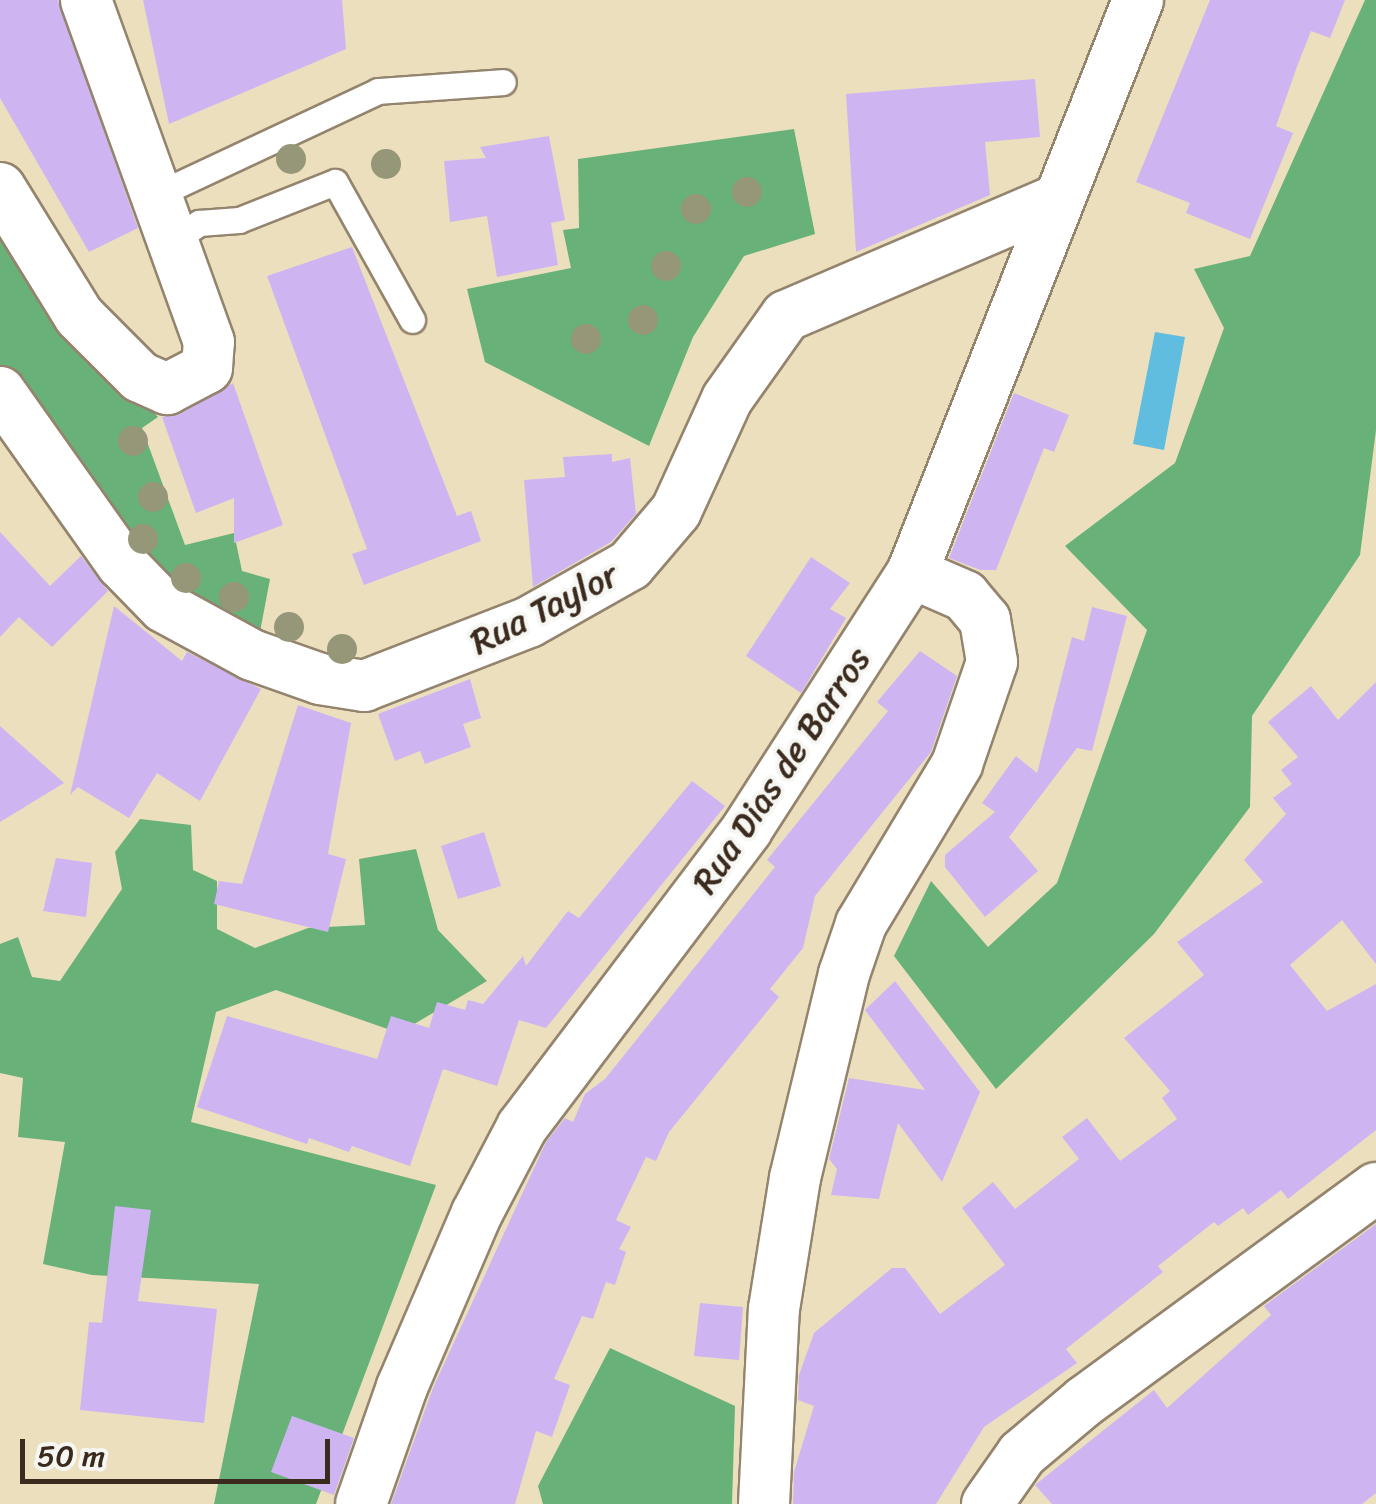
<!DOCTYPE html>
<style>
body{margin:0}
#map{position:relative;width:1376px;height:1504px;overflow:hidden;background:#ecdfbd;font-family:Sriracha,sans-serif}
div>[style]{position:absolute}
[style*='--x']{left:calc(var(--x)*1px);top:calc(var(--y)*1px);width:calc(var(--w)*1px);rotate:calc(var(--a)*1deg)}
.forest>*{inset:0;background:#68b178}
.water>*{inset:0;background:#61bddf}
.building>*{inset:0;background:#ceb5f2}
.roads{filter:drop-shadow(2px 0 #94846e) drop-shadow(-2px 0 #94846e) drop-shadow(0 2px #94846e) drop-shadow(0 -2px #94846e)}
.service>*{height:25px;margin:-12.5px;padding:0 12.5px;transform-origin:12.5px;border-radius:12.5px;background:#fff}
.minor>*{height:50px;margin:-25px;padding:0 25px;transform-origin:25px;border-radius:25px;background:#fff}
.trees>*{width:30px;height:30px;margin:-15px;border-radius:50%;background:#969678}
span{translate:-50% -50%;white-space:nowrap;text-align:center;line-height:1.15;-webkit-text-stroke:8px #f6f6f2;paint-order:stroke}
.street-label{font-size:35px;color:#3b2a1e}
.scale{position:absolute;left:20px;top:1439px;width:310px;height:45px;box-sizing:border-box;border:5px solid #3b2a1e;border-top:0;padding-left:12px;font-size:30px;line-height:35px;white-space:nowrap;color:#3b2a1e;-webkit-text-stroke:8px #f6f6f2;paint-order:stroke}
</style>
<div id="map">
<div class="forest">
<i style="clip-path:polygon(1365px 0,1376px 0,1376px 430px,1360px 555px,1252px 716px,1250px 807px,1154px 934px,996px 1089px,894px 956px,931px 881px,988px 947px,1057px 883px,1147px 630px,1065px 546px,1175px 463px,1224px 328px,1194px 269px,1250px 256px)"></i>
<i style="clip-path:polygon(794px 129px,815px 234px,744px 256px,693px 337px,649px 446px,485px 362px,467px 289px,571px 268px,563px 230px,579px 228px,578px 159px)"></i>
<i style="clip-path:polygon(0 212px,52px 300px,158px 417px,142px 428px,185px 545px,234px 533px,242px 571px,270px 579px,256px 653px,136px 588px,0 401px)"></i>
<i style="clip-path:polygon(140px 819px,191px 825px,193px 870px,217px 881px,217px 929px,255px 948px,308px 928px,365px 925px,359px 859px,416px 849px,438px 930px,487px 981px,399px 1033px,276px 990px,216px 1012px,191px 1122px,436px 1185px,316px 1504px,214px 1504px,259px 1284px,92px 1275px,43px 1264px,65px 1142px,18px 1137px,23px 1078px,0 1073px,0 944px,18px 937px,32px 977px,60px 981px,122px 889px,115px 852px)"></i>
<i style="clip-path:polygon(610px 1348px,735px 1406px,732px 1504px,543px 1504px,538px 1486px)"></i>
</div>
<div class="water">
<i style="clip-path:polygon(1155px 332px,1185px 337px,1164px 450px,1133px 444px)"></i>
</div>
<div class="building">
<i style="clip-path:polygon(0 0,58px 0,138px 228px,89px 252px,0 98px)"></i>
<i style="clip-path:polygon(143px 0,342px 0,346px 49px,169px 124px)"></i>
<i style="clip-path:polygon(1210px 0,1345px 0,1330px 38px,1311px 31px,1298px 64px,1276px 126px,1293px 133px,1250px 239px,1186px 213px,1190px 203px,1136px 182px)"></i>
<i style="clip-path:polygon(1035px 79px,1040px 137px,985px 142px,990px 195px,856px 252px,846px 94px)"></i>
<i style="clip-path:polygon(549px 136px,565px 220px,551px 223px,558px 265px,497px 277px,487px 216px,450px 222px,444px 161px,486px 158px,480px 147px)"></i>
<i style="clip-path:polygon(352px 247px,457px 516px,471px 511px,481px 541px,364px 585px,352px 554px,367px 549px,267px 276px)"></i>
<i style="clip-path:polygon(233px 383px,283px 525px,234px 543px,234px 498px,196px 513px,162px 417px,180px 414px)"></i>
<i style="clip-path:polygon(1014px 393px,1069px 415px,1054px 452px,1044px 448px,996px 570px,980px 570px,949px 558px)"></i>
<i style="clip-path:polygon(612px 454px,612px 462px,630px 458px,636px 514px,611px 542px,533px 587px,524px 480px,565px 477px,563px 457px)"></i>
<i style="clip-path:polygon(0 532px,50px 586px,81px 556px,108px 591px,52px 647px,19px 617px,0 637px)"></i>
<i style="clip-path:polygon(811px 557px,850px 583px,830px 609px,846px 618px,801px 693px,746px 656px)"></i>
<i style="clip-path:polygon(114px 606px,182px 661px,187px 652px,261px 689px,200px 801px,157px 773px,129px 818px,78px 787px,70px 795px)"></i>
<i style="clip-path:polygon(1092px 607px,1127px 616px,1092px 751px,1077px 748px,1009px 837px,1038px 871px,985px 917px,945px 867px,945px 855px,995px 812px,982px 803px,1016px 756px,1037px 773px,1072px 637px,1084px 641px)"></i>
<i style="clip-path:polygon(920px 651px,957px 676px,931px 752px,815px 896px,803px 948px,770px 989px,779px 997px,669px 1132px,656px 1161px,646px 1157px,616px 1220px,631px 1227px,619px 1249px,626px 1252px,615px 1285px,606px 1282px,593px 1319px,582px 1316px,554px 1379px,570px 1385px,552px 1437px,536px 1431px,515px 1504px,391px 1504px,433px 1388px,546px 1142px,565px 1118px,573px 1122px,585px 1094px,605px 1079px,775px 867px,767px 860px,888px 711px,877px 702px)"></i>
<i style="clip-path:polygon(470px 679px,481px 718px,463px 724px,471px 747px,425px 764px,420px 751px,395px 761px,378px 714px)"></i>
<i style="clip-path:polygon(1376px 682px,1376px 964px,1342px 920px,1290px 965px,1327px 1011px,1376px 984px,1376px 1130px,1288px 1199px,1281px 1190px,1248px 1215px,1243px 1208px,1218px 1226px,1214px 1222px,1158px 1266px,1163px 1272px,1066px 1349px,1077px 1363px,984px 1427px,936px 1504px,793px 1504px,794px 1472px,814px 1406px,798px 1400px,799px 1375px,814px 1333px,892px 1268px,905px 1268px,940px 1314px,1005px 1265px,962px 1208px,993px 1182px,1015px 1209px,1079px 1159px,1062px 1137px,1087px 1118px,1120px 1161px,1177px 1119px,1162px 1098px,1170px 1091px,1124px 1038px,1204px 975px,1177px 942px,1263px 882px,1244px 860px,1286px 814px,1273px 798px,1292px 784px,1281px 770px,1298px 757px,1268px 722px,1311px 686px,1338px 720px)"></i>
<i style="clip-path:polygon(298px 705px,351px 723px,328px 854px,346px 859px,328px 932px,214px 904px,219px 881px,242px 884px)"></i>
<i style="clip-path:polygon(0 726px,64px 783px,0 822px)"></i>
<i style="clip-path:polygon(692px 781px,725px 806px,546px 1028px,519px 1020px,497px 1086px,443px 1069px,410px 1166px,352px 1146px,349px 1152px,309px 1138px,307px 1144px,197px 1107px,227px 1016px,377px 1059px,391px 1016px,429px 1028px,437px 1002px,465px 1010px,468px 1000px,483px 1004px,523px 956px,526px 966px,568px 911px,579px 918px)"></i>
<i style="clip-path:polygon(484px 832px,501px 886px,458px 899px,441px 846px)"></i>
<i style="clip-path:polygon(56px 858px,92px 863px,86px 917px,43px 911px)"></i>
<i style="clip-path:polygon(895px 981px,980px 1092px,942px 1182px,898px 1123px,879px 1199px,831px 1195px,837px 1169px,829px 1159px,849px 1078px,925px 1090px,865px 1010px)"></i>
<i style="clip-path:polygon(115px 1206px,151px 1210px,138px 1301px,217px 1309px,204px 1423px,80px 1410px,89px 1322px,102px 1323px)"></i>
<i style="clip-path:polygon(1376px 1224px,1376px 1493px,1362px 1504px,1052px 1504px,1035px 1485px,1154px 1390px,1167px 1408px,1271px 1315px,1264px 1306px)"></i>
<i style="clip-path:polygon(700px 1303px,743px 1307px,739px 1360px,694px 1356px)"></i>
<i style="clip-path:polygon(292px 1416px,354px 1438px,334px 1495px,271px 1472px)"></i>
</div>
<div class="roads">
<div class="service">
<i style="--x:154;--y:196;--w:247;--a:-25.1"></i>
<i style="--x:378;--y:91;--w:125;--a:-4.1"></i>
<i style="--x:174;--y:241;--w:31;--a:-36"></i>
<i style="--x:199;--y:223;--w:40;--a:-4.3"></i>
<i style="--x:239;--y:220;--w:103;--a:-21.6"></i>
<i style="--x:335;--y:182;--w:158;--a:60.8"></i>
</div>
<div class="minor">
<i style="--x:0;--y:188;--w:150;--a:58.3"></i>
<i style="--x:79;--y:316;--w:86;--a:45"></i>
<i style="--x:140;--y:377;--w:30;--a:24"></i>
<i style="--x:167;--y:389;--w:45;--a:-27.7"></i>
<i style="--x:207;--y:368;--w:26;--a:-86"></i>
<i style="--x:209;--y:342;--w:363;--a:-109.8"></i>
<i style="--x:0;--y:392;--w:211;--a:54.7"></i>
<i style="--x:122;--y:564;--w:60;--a:45.7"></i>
<i style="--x:164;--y:607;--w:100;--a:28.6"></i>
<i style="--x:252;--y:655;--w:72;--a:19.4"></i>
<i style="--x:320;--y:679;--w:45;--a:9"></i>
<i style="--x:364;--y:686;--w:177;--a:-21.2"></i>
<i style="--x:529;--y:622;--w:116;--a:-29.4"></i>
<i style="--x:630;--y:565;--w:71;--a:-49.6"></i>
<i style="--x:676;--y:511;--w:123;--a:-65.5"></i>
<i style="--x:727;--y:399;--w:102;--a:-54.6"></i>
<i style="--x:786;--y:316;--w:292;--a:-23.2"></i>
<i style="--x:361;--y:1504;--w:124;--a:-70.7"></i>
<i style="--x:402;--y:1387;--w:189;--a:-66.7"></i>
<i style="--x:477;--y:1213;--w:97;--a:-62.4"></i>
<i style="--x:522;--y:1127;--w:373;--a:-52.9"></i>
<i style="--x:747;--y:829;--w:305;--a:-57.2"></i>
<i style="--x:912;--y:573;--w:616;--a:-68.47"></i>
<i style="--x:764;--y:1504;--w:195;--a:-87.1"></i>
<i style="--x:774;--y:1309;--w:133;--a:-80.9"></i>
<i style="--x:795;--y:1178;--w:210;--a:-76.5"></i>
<i style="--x:844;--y:974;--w:53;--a:-71.2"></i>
<i style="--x:861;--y:924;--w:187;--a:-59"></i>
<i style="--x:957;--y:764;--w:108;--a:-71.1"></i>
<i style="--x:992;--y:662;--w:43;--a:-99.5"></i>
<i style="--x:985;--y:620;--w:31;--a:-130"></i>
<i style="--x:965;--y:596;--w:58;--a:-156.5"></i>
<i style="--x:987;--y:1504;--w:61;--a:-55"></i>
<i style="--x:1022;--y:1454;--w:82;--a:-40.1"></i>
<i style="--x:1085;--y:1401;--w:361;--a:-36.2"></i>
</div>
</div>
<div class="trees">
<i style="left:291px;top:159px"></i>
<i style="left:386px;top:164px"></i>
<i style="left:747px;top:192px"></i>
<i style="left:696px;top:209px"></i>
<i style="left:666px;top:266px"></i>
<i style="left:643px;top:320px"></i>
<i style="left:586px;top:339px"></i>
<i style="left:133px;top:441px"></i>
<i style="left:153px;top:497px"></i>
<i style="left:143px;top:539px"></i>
<i style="left:186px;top:578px"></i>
<i style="left:234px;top:597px"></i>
<i style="left:289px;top:627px"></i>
<i style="left:342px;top:649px"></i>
</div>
<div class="street-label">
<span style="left:544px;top:608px;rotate:-27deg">Rua Taylor</span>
<span style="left:781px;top:770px;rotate:-56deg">Rua Dias de Barros</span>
</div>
<div class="scale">50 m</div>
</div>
